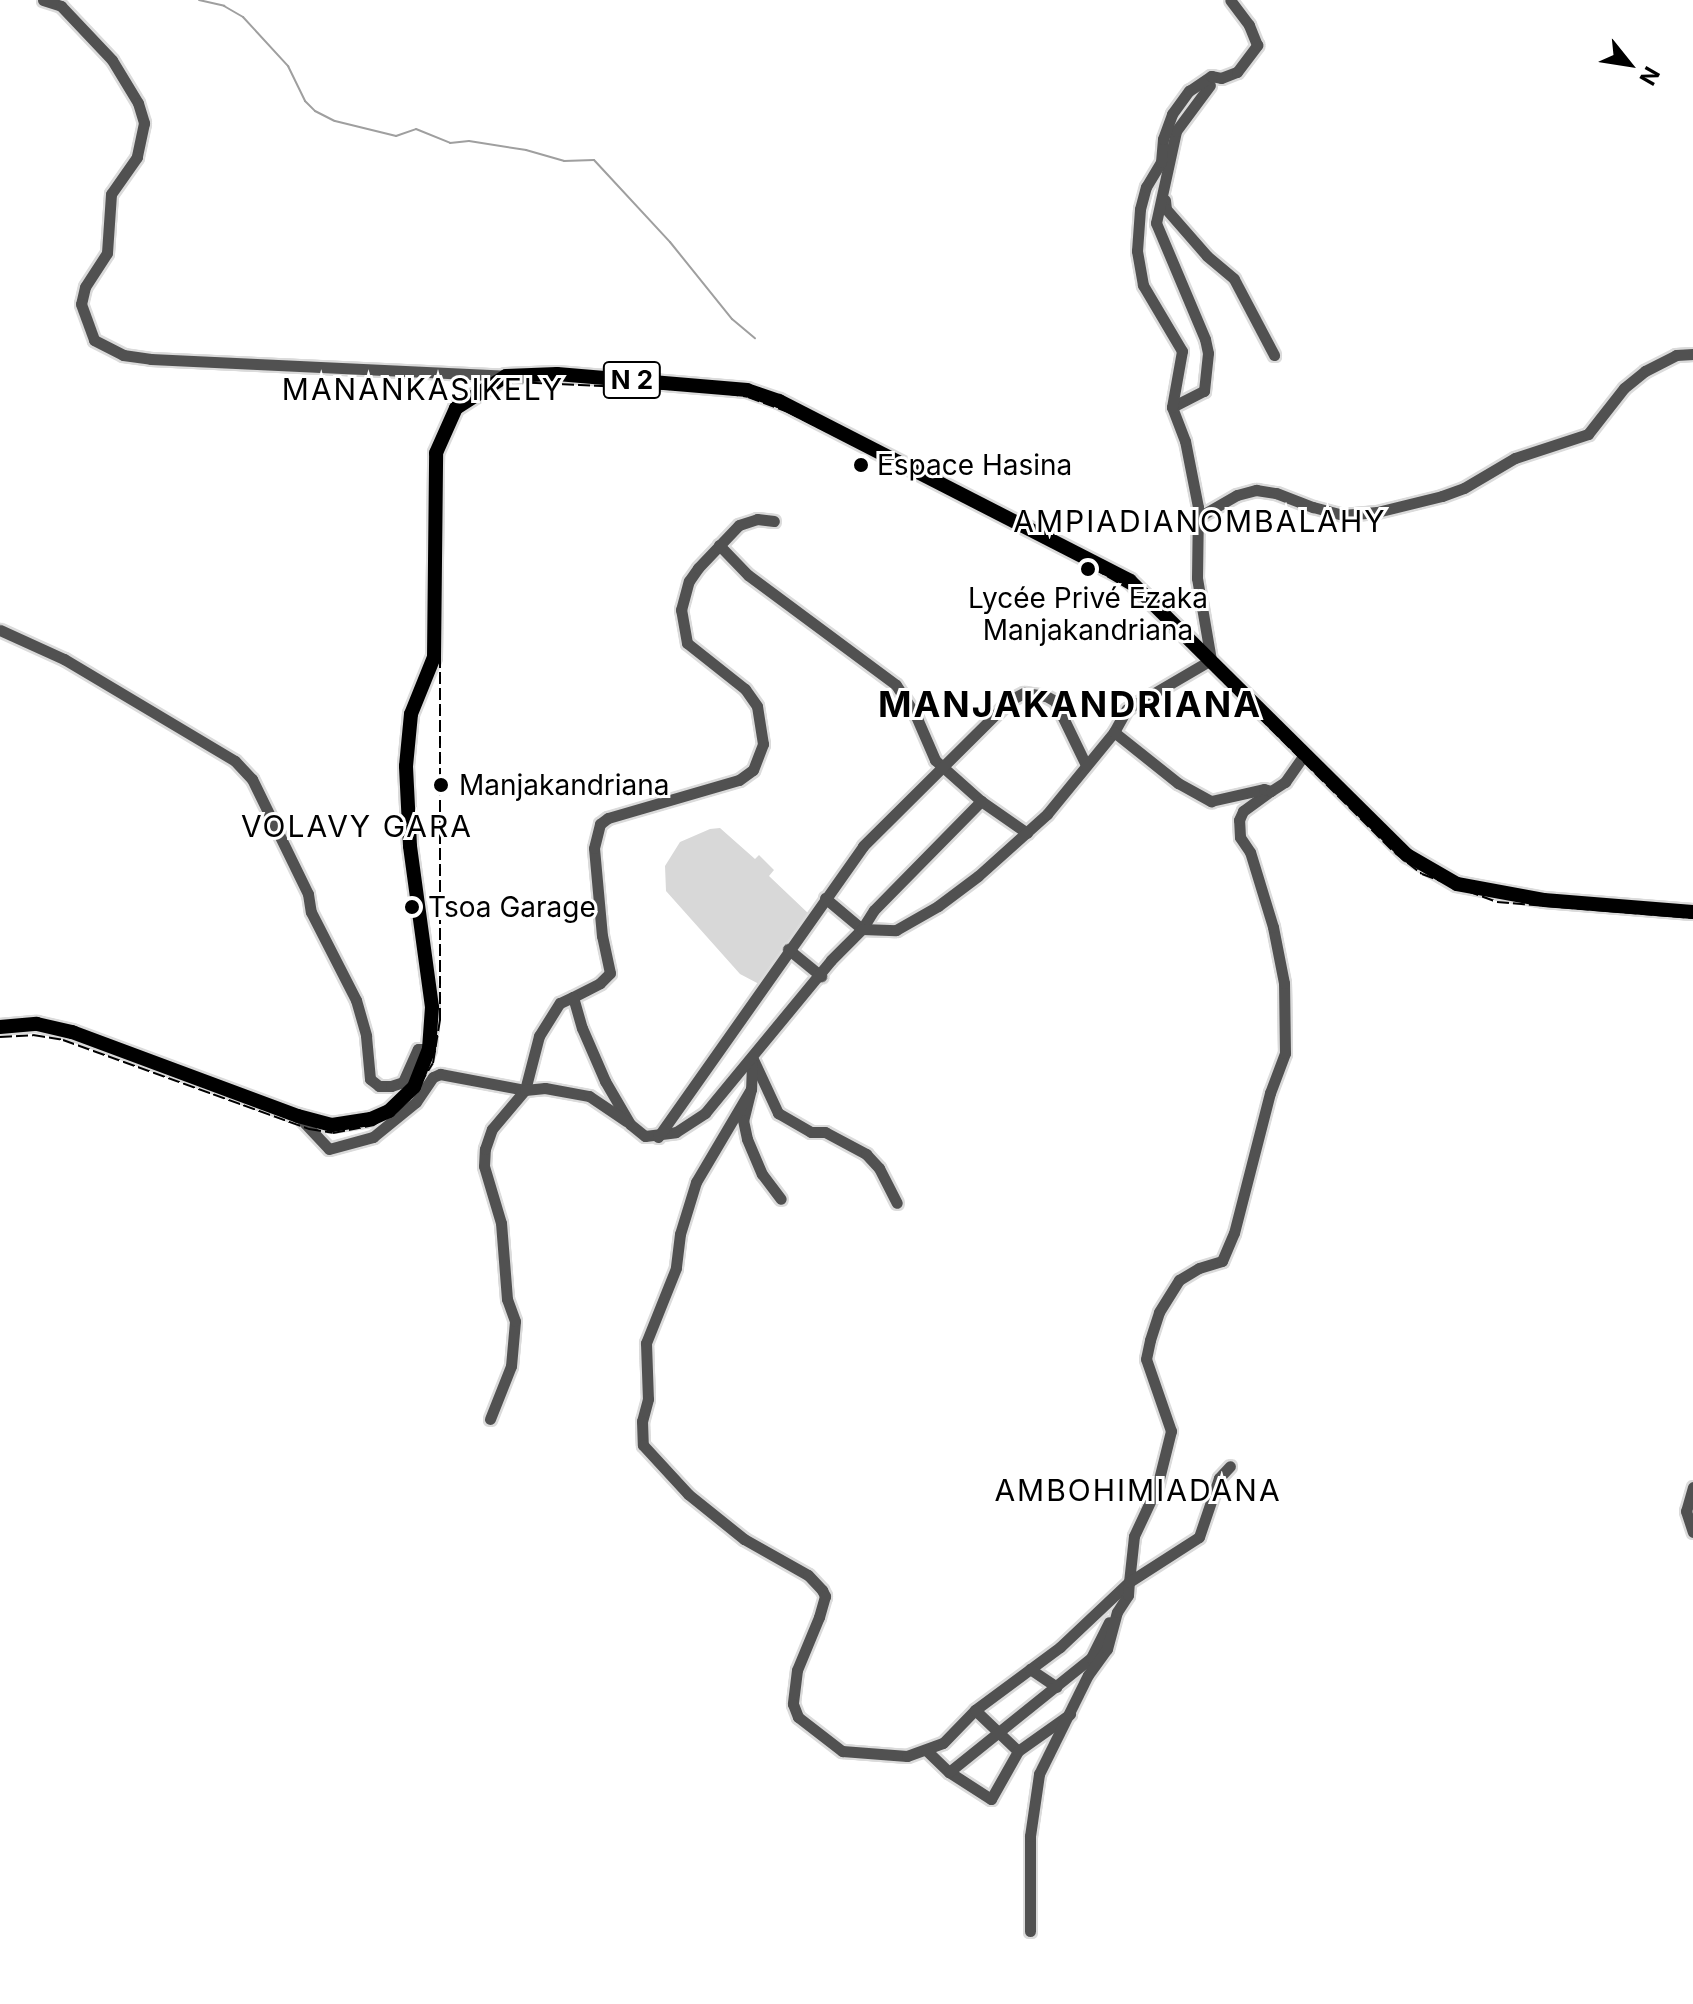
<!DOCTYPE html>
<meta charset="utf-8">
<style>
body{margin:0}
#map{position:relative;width:1693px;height:2004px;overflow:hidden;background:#fff;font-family:Inter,sans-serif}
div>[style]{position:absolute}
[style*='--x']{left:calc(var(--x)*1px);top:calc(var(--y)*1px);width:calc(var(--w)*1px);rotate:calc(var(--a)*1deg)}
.green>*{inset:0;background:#d8d8d8}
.stream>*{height:2px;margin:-1px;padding:0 1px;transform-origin:1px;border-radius:1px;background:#9f9f9f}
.roads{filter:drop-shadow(2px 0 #dbdbdb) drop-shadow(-2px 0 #dbdbdb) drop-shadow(0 2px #dbdbdb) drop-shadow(0 -2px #dbdbdb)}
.minor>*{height:11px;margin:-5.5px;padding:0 5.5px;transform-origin:5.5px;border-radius:5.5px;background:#515151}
.major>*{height:14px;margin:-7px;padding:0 7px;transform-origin:7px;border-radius:7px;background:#000}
.rail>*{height:2px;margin-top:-1px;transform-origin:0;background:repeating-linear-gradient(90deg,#000 0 12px,transparent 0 16px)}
.dots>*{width:22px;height:22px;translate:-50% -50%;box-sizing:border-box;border:4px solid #fff;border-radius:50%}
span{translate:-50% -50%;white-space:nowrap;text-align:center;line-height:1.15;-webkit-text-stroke:6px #fff;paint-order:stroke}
.shield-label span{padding:2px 6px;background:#fff;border:2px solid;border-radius:6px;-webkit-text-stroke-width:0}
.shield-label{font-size:26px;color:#000;font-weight:700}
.poi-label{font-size:28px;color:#000}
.left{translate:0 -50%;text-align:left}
.neighbourhood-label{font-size:30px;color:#000;letter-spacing:2px}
.district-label{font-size:36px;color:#000;font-weight:700;letter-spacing:2px}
.north{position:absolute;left:1589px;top:24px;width:80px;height:80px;-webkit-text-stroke:6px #fff;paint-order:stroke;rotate:120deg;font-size:22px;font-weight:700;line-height:32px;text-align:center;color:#000}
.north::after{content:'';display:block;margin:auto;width:28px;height:36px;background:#000;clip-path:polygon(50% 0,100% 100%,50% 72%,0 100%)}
</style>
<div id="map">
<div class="green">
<i style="clip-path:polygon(720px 828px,755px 859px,759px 855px,774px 870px,769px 876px,810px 915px,759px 984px,740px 974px,666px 891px,665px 866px,680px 842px,710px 829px)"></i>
</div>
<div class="stream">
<i style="--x:199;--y:0;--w:26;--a:13"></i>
<i style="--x:224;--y:6;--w:22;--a:30"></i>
<i style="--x:243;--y:17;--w:67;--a:47.4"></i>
<i style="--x:288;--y:66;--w:39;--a:64"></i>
<i style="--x:305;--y:101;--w:14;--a:45"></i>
<i style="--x:315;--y:111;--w:22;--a:27"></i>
<i style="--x:335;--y:121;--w:63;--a:13.8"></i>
<i style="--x:396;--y:136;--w:21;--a:-19"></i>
<i style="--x:416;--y:129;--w:37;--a:22"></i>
<i style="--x:450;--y:143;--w:19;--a:-6"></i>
<i style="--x:469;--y:141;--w:58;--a:9"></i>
<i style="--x:526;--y:150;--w:40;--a:16"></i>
<i style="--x:564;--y:161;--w:30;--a:-2"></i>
<i style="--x:594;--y:160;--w:112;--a:47.2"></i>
<i style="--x:670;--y:242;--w:99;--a:51.2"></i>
<i style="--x:732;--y:319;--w:30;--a:40"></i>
</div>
<div class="roads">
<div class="minor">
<i style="--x:43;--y:0;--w:19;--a:18"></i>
<i style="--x:61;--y:6;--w:74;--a:46.6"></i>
<i style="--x:112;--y:60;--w:50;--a:58.8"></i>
<i style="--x:138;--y:103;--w:21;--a:73"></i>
<i style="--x:144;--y:123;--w:35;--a:102"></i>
<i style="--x:137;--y:157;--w:45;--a:125.1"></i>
<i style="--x:111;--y:194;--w:59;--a:93.9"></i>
<i style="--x:107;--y:253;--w:40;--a:122.9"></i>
<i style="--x:85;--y:287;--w:17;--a:103"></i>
<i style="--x:81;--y:304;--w:38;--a:70"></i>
<i style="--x:94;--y:340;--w:33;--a:27"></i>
<i style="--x:123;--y:355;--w:28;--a:8"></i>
<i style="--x:151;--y:359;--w:355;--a:2.7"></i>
<i style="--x:1165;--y:200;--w:9;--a:84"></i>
<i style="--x:1166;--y:209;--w:62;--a:48.9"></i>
<i style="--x:1207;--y:256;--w:35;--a:40"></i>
<i style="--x:1234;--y:279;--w:86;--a:62.2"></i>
<i style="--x:1172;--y:407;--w:36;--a:-27"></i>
<i style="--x:1204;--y:391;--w:38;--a:-84"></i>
<i style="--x:1208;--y:353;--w:14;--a:-102"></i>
<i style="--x:1205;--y:339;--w:126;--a:-112.9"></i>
<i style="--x:1156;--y:223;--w:94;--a:-77.7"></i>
<i style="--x:1176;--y:131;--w:57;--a:-53.5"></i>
<i style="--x:1197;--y:518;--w:46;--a:-29.9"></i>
<i style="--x:1237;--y:495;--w:20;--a:-15"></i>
<i style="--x:1256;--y:490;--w:20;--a:9"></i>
<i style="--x:1276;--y:493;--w:40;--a:21"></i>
<i style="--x:1313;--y:507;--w:31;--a:15"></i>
<i style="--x:1343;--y:515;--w:34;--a:-5"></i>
<i style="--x:1377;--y:512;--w:67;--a:-13.8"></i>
<i style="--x:1442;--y:496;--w:23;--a:-20"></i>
<i style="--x:1464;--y:488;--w:59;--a:-30.5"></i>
<i style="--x:1515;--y:458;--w:77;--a:-18.2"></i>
<i style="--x:1588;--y:434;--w:58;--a:-52"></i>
<i style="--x:1624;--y:388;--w:27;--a:-39"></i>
<i style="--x:1645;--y:371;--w:35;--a:-27"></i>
<i style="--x:1676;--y:355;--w:17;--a:-3"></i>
<i style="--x:719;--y:545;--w:42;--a:46"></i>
<i style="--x:748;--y:575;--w:184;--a:36.6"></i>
<i style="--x:896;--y:685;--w:37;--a:57"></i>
<i style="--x:916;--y:716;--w:48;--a:66.6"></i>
<i style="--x:935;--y:760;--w:62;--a:41.7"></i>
<i style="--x:0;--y:630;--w:70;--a:24.4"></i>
<i style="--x:64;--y:659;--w:199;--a:30.8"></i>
<i style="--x:235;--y:761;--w:25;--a:47"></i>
<i style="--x:252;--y:779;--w:128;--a:64"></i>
<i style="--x:308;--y:894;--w:18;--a:81"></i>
<i style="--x:311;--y:912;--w:99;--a:62.9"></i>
<i style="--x:356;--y:1000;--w:37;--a:74"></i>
<i style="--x:366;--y:1036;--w:43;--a:84.7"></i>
<i style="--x:370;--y:1079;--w:11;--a:38"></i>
<i style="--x:379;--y:1086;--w:12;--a:0"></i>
<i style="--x:391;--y:1086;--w:13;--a:-18"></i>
<i style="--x:403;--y:1082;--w:36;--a:-66"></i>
<i style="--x:418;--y:1049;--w:11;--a:0"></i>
<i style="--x:1114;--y:732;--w:26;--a:-61"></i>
<i style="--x:1127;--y:709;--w:97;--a:-30.3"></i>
<i style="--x:1211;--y:660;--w:83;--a:-99.7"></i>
<i style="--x:1197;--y:578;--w:71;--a:-89.2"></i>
<i style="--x:1198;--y:507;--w:67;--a:-101.1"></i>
<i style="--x:1185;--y:441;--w:36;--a:-111"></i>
<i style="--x:1172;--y:407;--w:57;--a:-79.9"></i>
<i style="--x:1182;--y:351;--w:77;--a:-120.6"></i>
<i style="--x:1143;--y:285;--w:35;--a:-100"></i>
<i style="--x:1137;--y:251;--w:42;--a:-85.9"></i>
<i style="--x:1140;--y:209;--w:23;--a:-75"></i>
<i style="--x:1146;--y:187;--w:29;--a:-59"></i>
<i style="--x:1161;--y:162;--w:23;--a:-85"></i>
<i style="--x:1163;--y:139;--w:27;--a:-70"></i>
<i style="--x:1172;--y:114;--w:29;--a:-54"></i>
<i style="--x:1189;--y:91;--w:27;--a:-34"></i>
<i style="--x:1211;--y:76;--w:10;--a:11"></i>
<i style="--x:1221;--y:78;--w:17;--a:-21"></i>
<i style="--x:1237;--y:72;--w:34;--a:-53"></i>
<i style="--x:1257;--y:45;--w:22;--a:-112"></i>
<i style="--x:1249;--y:25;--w:31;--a:-127"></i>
<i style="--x:825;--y:898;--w:48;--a:40"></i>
<i style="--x:862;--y:929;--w:22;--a:-58"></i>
<i style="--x:874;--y:910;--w:153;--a:-45.5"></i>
<i style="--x:981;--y:801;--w:56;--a:34.8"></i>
<i style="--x:788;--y:949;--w:43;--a:39.3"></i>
<i style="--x:573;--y:997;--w:30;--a:-27"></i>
<i style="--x:600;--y:983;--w:14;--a:-45"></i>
<i style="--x:610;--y:973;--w:38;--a:-102"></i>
<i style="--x:602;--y:936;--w:88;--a:-95.2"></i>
<i style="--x:594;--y:848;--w:25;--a:-76"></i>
<i style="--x:600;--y:824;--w:10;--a:-37"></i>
<i style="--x:608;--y:818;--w:136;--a:-16.2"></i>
<i style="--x:739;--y:780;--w:17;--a:-36"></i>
<i style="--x:753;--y:770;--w:28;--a:-69"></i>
<i style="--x:763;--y:744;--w:38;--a:-99"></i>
<i style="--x:757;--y:706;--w:21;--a:-125"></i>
<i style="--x:745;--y:689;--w:74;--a:-141.6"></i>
<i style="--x:687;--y:643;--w:34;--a:-100"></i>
<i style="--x:681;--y:610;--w:30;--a:-75"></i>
<i style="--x:689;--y:581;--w:16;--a:-55"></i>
<i style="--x:698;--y:568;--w:59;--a:-46.4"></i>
<i style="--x:739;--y:525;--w:19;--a:-18"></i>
<i style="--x:757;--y:519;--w:17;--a:7"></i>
<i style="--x:752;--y:1057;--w:62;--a:65.1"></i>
<i style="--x:778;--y:1113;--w:38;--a:30"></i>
<i style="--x:811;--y:1132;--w:14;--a:0"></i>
<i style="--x:825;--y:1132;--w:47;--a:28.2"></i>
<i style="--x:866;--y:1154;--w:19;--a:47"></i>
<i style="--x:879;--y:1168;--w:39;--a:63"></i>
<i style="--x:752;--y:1063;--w:26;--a:92"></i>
<i style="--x:751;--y:1089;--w:32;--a:104"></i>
<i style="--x:743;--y:1120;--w:19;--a:78"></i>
<i style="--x:747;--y:1139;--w:38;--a:67"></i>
<i style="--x:762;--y:1174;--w:31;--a:53"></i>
<i style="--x:751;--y:1089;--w:108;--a:120.6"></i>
<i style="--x:696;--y:1182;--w:54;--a:107.1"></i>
<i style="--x:680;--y:1234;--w:34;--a:97"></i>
<i style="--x:676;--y:1268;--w:81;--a:111.8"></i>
<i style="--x:646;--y:1343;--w:56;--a:88"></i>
<i style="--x:648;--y:1399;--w:23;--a:105"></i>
<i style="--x:642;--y:1421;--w:24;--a:88"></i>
<i style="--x:643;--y:1445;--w:67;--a:47.4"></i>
<i style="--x:688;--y:1494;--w:72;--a:38.8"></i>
<i style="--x:744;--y:1539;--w:73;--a:29.4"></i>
<i style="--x:808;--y:1575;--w:21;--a:47"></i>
<i style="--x:822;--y:1590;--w:7;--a:63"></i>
<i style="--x:825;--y:1596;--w:22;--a:106"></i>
<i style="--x:819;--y:1617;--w:57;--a:112.5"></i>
<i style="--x:797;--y:1670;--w:34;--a:97"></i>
<i style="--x:793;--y:1704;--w:14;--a:69"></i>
<i style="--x:798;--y:1717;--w:56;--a:37.7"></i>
<i style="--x:842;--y:1751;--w:65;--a:4.4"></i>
<i style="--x:907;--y:1756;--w:38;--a:-20"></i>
<i style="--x:943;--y:1743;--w:46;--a:-45.9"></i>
<i style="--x:975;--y:1710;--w:106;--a:-36.5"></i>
<i style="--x:1060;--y:1647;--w:95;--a:-43.3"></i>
<i style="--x:1129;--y:1582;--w:46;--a:-83.8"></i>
<i style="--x:1134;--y:1536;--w:54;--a:-64.9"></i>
<i style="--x:1157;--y:1487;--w:58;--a:-76"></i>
<i style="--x:1171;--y:1431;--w:76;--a:-109.1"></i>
<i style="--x:1146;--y:1359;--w:19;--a:-78"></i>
<i style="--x:1150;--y:1340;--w:29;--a:-72"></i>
<i style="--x:1159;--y:1312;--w:38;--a:-58"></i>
<i style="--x:1179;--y:1280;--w:23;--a:-31"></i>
<i style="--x:1199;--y:1268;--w:24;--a:-17"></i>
<i style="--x:1222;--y:1261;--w:30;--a:-67"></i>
<i style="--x:1234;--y:1233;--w:145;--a:-75.6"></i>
<i style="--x:1270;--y:1093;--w:43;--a:-69.4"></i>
<i style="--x:1285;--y:1053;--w:70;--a:-90.8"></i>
<i style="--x:1284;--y:983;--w:57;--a:-101.1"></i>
<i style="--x:1273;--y:927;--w:78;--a:-107"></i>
<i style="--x:1250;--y:852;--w:18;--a:-124"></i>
<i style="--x:1240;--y:837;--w:17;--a:-93"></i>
<i style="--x:1239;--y:820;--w:10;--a:-66"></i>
<i style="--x:1243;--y:811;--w:34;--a:-36"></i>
<i style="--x:298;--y:1116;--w:45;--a:46.8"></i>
<i style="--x:329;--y:1149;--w:46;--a:-15.3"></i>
<i style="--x:373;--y:1137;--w:55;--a:-39.1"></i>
<i style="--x:416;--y:1102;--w:30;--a:-56"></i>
<i style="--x:433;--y:1077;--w:8;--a:-23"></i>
<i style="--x:440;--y:1074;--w:86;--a:10.7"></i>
<i style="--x:525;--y:1090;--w:56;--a:-75.5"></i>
<i style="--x:539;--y:1036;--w:39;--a:-58"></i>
<i style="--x:560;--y:1003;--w:14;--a:-25"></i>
<i style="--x:573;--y:997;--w:32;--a:74"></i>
<i style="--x:582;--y:1028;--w:58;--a:66.5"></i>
<i style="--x:605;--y:1081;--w:50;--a:59.8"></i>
<i style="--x:630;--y:1124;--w:19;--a:39"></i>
<i style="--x:645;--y:1136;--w:31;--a:-7"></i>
<i style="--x:676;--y:1132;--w:35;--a:-33"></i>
<i style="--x:705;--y:1113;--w:198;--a:-50.5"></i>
<i style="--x:831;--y:960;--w:44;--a:-45"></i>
<i style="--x:862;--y:929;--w:34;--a:2"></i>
<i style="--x:896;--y:930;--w:48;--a:-29.7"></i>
<i style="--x:938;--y:906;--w:50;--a:-36.9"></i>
<i style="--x:978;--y:876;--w:93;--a:-41.9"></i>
<i style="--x:1047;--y:814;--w:106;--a:-50.7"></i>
<i style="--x:1114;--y:732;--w:82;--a:38.6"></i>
<i style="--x:1178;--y:783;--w:38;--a:29"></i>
<i style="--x:1211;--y:801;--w:54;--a:-12.8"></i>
<i style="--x:1264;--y:789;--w:7;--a:16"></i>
<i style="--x:1271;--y:791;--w:17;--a:-33"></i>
<i style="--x:1285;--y:782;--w:35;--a:-55"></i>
<i style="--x:658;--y:1137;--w:356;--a:-54.8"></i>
<i style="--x:863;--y:846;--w:207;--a:-44.8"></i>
<i style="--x:1010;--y:700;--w:16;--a:-27"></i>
<i style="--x:1024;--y:693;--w:22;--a:8"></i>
<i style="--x:1046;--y:696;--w:10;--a:29"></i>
<i style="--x:1055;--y:701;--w:71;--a:64.2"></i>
<i style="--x:490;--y:1419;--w:57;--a:-68.4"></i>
<i style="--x:511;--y:1366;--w:45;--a:-84.9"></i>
<i style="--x:515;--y:1321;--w:23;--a:-110"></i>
<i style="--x:507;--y:1299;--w:76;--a:-94.5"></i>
<i style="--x:501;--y:1223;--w:59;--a:-106.6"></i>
<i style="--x:484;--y:1166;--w:17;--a:-87"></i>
<i style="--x:485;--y:1149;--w:21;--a:-71"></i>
<i style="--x:492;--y:1129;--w:51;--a:-49.8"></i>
<i style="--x:525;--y:1090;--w:20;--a:-6"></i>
<i style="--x:545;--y:1088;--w:45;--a:10.3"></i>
<i style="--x:589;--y:1096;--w:45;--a:34"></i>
<i style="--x:1693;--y:1487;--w:25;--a:106"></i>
<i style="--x:1686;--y:1511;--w:22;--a:72"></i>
<i style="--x:1030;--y:1669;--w:32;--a:34"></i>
<i style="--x:975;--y:1710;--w:59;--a:43.6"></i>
<i style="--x:926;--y:1750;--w:32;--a:44"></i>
<i style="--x:949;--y:1772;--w:50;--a:32.7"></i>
<i style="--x:991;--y:1799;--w:55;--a:-60.6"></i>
<i style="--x:1018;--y:1751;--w:64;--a:-35.4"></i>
<i style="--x:949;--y:1772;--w:182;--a:-38.8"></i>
<i style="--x:1091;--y:1658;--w:40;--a:-63.4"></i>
<i style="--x:1030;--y:1931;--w:95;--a:-90"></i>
<i style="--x:1030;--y:1836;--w:63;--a:-81.7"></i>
<i style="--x:1039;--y:1774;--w:110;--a:-63.7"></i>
<i style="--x:1088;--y:1675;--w:32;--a:-54"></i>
<i style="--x:1107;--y:1649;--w:38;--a:-75"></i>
<i style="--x:1117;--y:1612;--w:20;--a:-57"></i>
<i style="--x:1128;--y:1595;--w:13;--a:-86"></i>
<i style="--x:1129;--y:1582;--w:83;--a:-32.7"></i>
<i style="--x:1199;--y:1537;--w:62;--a:-71.3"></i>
<i style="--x:1219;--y:1478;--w:16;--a:-47"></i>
</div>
<div class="major">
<i style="--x:0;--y:1027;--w:37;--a:-5"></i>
<i style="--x:37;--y:1024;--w:36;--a:13"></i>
<i style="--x:72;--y:1032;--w:241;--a:20.4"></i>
<i style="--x:298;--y:1116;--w:35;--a:15"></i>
<i style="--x:332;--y:1125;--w:39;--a:-9"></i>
<i style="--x:371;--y:1119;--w:20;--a:-24"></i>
<i style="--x:389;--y:1111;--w:35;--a:-44"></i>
<i style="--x:414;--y:1087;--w:41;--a:-68.5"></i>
<i style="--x:429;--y:1049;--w:42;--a:-85.9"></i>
<i style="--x:432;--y:1007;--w:162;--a:-97.8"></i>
<i style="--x:410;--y:846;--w:80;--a:-92.9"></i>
<i style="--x:406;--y:766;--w:52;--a:-84.5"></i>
<i style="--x:411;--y:714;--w:61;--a:-68"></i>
<i style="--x:434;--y:657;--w:204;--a:-89.4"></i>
<i style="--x:436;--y:453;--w:49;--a:-66"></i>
<i style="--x:456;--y:408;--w:59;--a:-32.6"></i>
<i style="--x:506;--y:376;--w:51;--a:-2.2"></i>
<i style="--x:557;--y:374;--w:191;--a:4.8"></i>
<i style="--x:747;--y:390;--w:34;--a:19"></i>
<i style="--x:779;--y:401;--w:394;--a:27.1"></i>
<i style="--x:1130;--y:581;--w:390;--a:44.7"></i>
<i style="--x:1407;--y:855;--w:58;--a:30.1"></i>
<i style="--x:1457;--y:884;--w:88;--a:10.4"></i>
<i style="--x:1544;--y:900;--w:149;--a:4.6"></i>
</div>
</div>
<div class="rail">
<i style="--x:0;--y:1037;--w:33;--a:-3"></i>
<i style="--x:33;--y:1035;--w:30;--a:9"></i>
<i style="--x:63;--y:1040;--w:262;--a:19.9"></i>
<i style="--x:309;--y:1129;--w:24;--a:9"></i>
<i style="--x:333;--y:1133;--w:42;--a:-11"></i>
<i style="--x:374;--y:1125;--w:46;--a:-36.1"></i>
<i style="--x:411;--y:1098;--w:41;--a:-57.8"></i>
<i style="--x:433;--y:1063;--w:44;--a:-80.8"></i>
<i style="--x:440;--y:1020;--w:557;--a:-90"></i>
<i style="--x:440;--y:463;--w:26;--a:-79"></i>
<i style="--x:445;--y:437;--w:29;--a:-59"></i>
<i style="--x:460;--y:412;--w:39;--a:-40"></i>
<i style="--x:490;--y:387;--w:25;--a:-12"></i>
<i style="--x:514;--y:382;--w:197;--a:2.6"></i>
<i style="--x:711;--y:391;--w:37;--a:9"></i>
<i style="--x:748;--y:397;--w:43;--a:20.6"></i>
<i style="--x:788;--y:412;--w:295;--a:26.6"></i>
<i style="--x:1052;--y:544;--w:95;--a:30.3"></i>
<i style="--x:1134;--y:592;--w:369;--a:45"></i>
<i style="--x:1395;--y:853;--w:34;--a:38"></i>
<i style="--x:1422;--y:874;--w:80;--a:20.5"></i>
<i style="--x:1497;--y:902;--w:197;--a:4.7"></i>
</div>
<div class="dots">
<i style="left:861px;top:465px;background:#000"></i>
<i style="left:1088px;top:569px;background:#000"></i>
<i style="left:441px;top:785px;background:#000"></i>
<i style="left:412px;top:907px;background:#000"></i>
</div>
<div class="shield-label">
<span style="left:632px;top:380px">N 2</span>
</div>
<div class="poi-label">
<span class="left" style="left:877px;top:465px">Espace Hasina</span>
<span style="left:1088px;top:614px">Lycée Privé Ezaka<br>Manjakandriana</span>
<span class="left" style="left:459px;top:785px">Manjakandriana</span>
<span class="left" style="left:428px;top:907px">Tsoa Garage</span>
</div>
<div class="neighbourhood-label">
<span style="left:423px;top:389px">MANANKASIKELY</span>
<span style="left:1200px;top:521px">AMPIADIANOMBALAHY</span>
<span style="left:357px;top:826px">VOLAVY GARA</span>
<span style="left:1138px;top:1490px">AMBOHIMIADANA</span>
</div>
<div class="district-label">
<span style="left:1070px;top:705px">MANJAKANDRIANA</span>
</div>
<div class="north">N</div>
</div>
